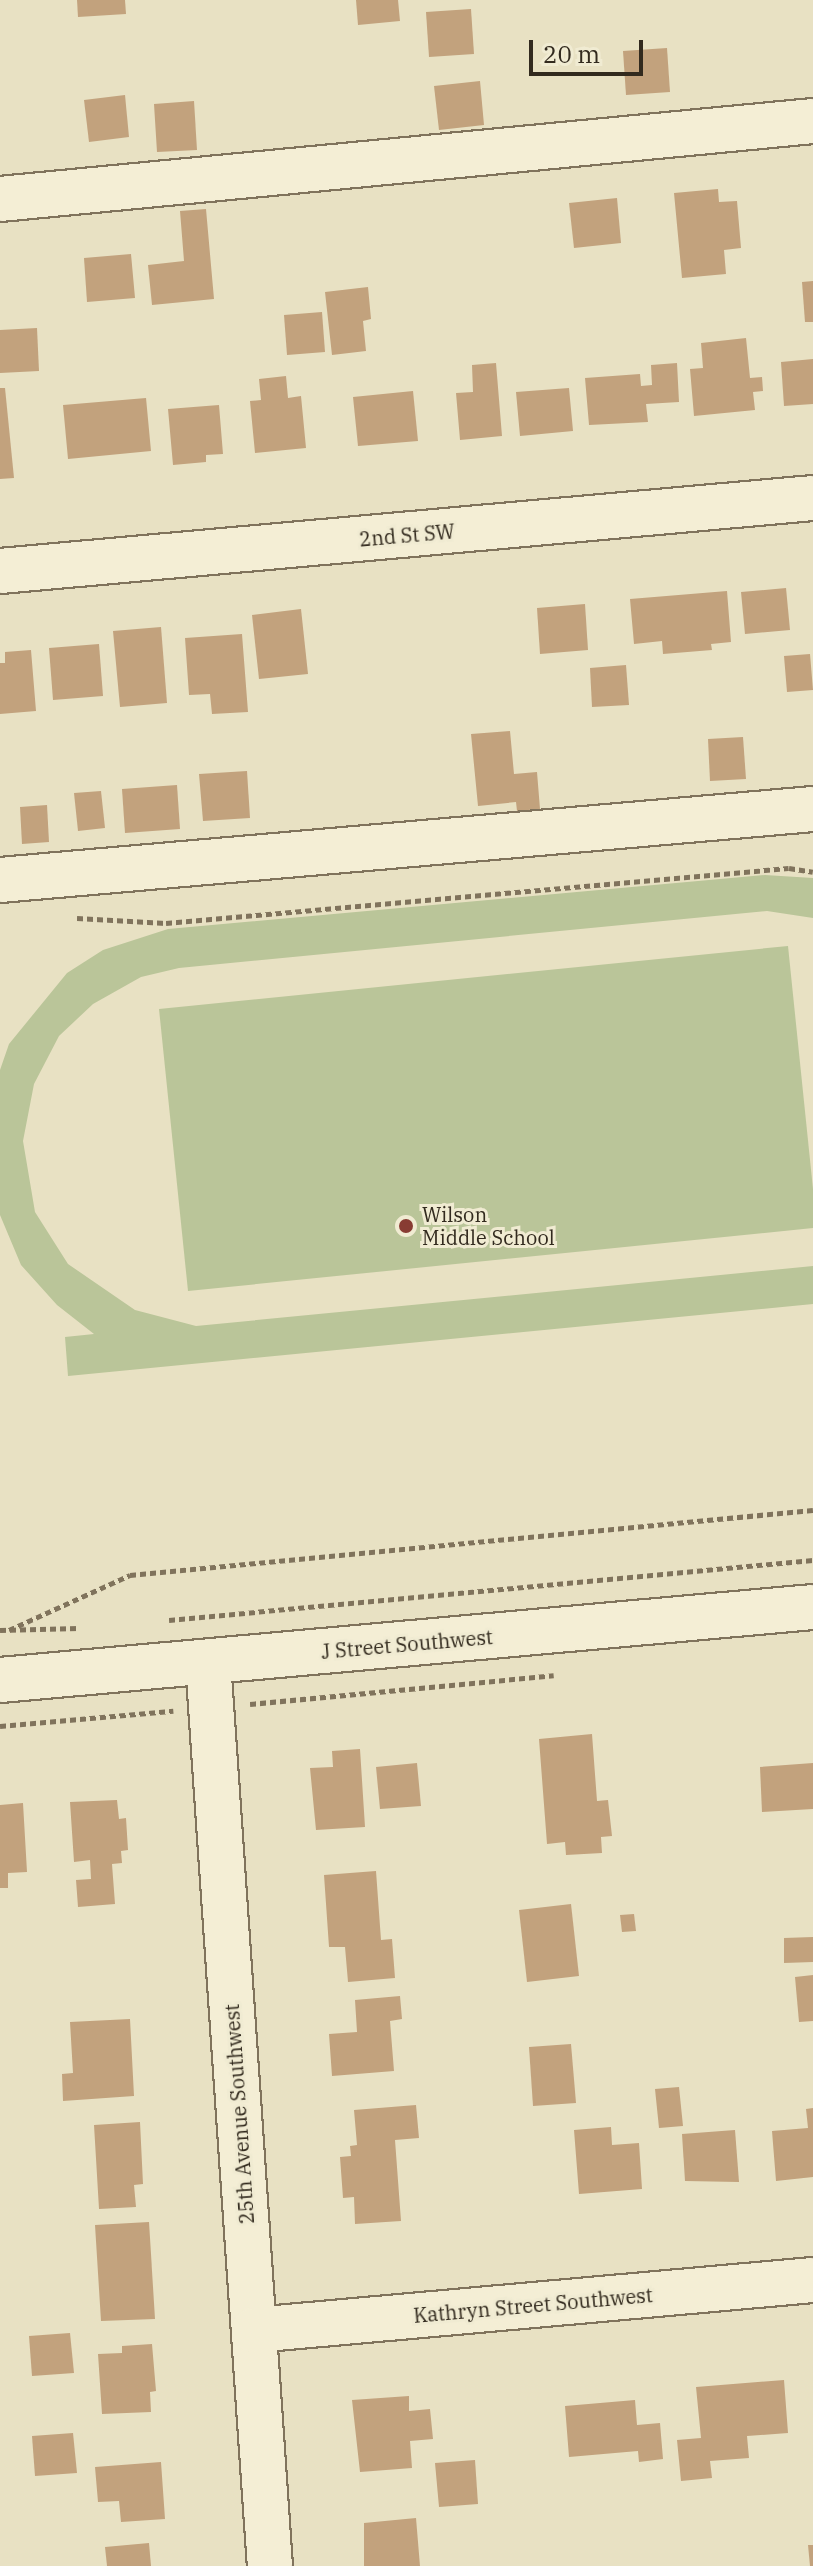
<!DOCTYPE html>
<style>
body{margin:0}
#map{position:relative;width:813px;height:2566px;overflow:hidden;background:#e8e1c3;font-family:"IBM Plex Serif",serif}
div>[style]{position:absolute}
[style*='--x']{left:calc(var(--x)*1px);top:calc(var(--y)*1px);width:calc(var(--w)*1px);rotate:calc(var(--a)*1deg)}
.green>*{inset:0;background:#bac599}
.building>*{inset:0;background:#c2a27d}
.path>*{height:5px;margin-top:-2.5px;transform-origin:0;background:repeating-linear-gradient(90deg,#80735c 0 6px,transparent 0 10px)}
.roads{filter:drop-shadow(2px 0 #80735c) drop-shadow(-2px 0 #80735c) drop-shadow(0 2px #80735c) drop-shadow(0 -2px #80735c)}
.minor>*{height:44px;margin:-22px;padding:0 22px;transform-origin:22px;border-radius:22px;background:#f4eed5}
.dots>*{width:22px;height:22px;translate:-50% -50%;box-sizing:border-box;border:4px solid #f0ebd2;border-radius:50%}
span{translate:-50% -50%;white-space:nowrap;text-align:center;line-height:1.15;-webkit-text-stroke:6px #f0ebd2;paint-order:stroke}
.street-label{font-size:20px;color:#322a1e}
.poi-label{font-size:20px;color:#322a1e}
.left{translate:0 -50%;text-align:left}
.scale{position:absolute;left:529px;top:40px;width:114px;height:36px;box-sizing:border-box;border:4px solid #322a1e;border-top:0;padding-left:10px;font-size:24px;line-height:28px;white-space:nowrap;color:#322a1e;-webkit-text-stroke:6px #f0ebd2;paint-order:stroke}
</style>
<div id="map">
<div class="green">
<i style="clip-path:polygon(765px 875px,813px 878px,813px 918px,767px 911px,179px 968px,141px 977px,93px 1004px,59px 1036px,34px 1084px,23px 1141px,35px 1212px,68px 1264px,135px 1310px,196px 1326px,813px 1266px,813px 1304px,68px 1376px,65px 1337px,94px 1334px,57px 1305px,21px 1265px,0 1215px,0 1070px,9px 1044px,67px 973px,103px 950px,168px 929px)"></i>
<i style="clip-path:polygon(788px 946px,813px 1189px,813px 1228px,188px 1291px,159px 1009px)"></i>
</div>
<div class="building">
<i style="clip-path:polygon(77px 0,125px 0,126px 14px,78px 17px)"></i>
<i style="clip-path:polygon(356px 0,398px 0,400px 21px,358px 25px)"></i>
<i style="clip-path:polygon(471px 9px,474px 54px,429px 57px,426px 12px)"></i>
<i style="clip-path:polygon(667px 48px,670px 92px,626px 95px,623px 51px)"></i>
<i style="clip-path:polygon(480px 81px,484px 125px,439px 130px,434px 86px)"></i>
<i style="clip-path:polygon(125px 95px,129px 137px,89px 142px,84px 100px)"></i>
<i style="clip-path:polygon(194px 101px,197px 150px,157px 152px,154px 104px)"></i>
<i style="clip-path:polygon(718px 189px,719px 202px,737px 201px,741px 248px,724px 250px,726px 274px,682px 278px,674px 193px)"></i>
<i style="clip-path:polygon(617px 198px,621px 243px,574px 248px,569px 203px)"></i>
<i style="clip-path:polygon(206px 209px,214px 299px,152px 305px,148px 265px,184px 261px,180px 211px)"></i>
<i style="clip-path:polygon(131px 254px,135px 298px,87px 302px,84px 258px)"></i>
<i style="clip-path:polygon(813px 281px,813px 322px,805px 322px,802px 282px)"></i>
<i style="clip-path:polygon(368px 287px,371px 319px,363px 321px,366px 351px,332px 355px,325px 292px)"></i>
<i style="clip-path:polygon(322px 312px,325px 352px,287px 355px,284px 315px)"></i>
<i style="clip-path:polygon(37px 328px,39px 371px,0 373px,0 330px)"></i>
<i style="clip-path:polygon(746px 338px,750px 378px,762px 377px,763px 391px,753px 392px,755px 410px,694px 416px,690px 369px,703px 368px,701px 343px)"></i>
<i style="clip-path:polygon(813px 359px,813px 404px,784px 406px,781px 362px)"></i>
<i style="clip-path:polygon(496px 363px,502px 436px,460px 440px,456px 393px,473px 392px,472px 365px)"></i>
<i style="clip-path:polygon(677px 363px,679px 402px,646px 404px,648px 422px,589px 425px,585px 378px,640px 374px,641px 386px,652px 385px,651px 365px)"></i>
<i style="clip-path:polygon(286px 376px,288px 398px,301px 396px,306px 448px,255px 453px,250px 401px,261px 400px,259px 379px)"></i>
<i style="clip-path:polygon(0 388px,5px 388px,14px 478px,0 479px)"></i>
<i style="clip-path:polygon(569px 388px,573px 431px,520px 436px,516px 392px)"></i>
<i style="clip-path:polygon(413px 391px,418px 441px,358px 446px,353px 397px)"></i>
<i style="clip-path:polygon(146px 398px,151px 451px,68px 459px,63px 405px)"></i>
<i style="clip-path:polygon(219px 405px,223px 454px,206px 455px,206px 462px,173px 465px,168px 409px)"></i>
<i style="clip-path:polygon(786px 588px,790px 630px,745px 634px,741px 592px)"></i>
<i style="clip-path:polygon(727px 591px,731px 642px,711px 644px,712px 650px,663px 654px,662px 641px,634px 644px,630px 599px)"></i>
<i style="clip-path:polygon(585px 604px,588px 650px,540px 654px,537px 608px)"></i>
<i style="clip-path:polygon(301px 609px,308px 674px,259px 679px,252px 615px)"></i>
<i style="clip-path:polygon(161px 627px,167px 703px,120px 707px,113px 631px)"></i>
<i style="clip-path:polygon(242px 634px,248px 712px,212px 714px,210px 694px,189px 695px,185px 638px)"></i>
<i style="clip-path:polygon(99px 644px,103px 696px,53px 700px,49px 648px)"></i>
<i style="clip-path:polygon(31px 650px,36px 711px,0 714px,0 663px,5px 663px,5px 652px)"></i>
<i style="clip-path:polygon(810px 654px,813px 690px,787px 692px,784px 656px)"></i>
<i style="clip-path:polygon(626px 665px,629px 705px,592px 707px,590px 668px)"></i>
<i style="clip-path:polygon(510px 731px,514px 774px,537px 772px,540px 809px,517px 811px,516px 802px,478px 806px,471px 734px)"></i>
<i style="clip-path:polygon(743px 737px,746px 779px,710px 781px,708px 739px)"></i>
<i style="clip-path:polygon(247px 771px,250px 818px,203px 821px,199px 774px)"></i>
<i style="clip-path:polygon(177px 785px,180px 829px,125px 833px,122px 789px)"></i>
<i style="clip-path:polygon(101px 791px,105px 828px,78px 831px,74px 793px)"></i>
<i style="clip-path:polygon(47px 805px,49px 842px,22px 844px,20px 807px)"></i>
<i style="clip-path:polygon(592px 1734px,597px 1801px,608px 1800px,612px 1836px,601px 1837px,602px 1853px,566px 1855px,565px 1842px,547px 1844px,539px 1739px)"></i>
<i style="clip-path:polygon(360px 1749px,365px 1827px,316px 1830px,310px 1768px,333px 1767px,332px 1751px)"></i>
<i style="clip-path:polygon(417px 1763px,421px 1806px,380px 1809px,376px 1767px)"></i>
<i style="clip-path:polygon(813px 1763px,813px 1809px,762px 1812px,760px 1767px)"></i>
<i style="clip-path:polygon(117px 1800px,119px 1819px,126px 1818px,128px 1850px,121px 1851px,122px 1863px,112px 1864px,115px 1904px,78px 1907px,76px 1880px,91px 1879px,90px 1860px,74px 1862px,70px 1802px)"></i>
<i style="clip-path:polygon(23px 1803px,27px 1872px,8px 1873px,8px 1888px,0 1888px,0 1805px)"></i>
<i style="clip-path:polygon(376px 1871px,381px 1940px,392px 1939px,395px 1978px,348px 1982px,345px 1947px,329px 1947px,324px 1875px)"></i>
<i style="clip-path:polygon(571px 1904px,579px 1976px,527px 1982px,519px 1910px)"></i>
<i style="clip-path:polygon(634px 1914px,636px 1931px,622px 1932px,620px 1915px)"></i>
<i style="clip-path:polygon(813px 1937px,813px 1962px,784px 1963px,784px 1938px)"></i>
<i style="clip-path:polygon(813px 1975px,813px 2021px,799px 2022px,795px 1977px)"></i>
<i style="clip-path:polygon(400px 1996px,402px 2019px,390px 2021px,394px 2071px,332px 2076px,329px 2034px,357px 2032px,355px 2000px)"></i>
<i style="clip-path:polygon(130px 2019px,134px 2096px,63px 2101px,62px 2074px,73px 2073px,70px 2022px)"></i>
<i style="clip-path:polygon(571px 2044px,576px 2103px,533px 2106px,529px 2047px)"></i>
<i style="clip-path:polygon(679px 2087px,683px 2126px,659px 2128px,655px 2089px)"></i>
<i style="clip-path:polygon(416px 2105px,419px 2138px,395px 2140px,401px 2221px,355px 2224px,354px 2197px,343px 2198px,340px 2157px,351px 2156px,350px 2146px,357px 2145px,354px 2110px)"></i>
<i style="clip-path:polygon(813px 2108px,813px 2177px,776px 2181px,772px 2131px,808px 2128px,806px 2109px)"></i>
<i style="clip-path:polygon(140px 2122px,143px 2184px,134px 2185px,136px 2207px,99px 2209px,94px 2125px)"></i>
<i style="clip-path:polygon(611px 2127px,612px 2145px,639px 2143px,642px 2189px,579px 2194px,574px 2130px)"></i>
<i style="clip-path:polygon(735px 2130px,739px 2182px,685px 2181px,682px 2134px)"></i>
<i style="clip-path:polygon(149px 2222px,155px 2319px,101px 2321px,95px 2225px)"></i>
<i style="clip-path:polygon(70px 2333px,74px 2373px,32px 2376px,29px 2336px)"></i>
<i style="clip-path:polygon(152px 2344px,156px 2391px,150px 2392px,151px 2412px,102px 2414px,98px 2354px,122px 2353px,122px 2346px)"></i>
<i style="clip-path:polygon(784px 2380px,788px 2433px,747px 2436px,749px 2458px,710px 2461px,712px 2478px,681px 2481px,677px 2440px,701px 2438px,696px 2387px)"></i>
<i style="clip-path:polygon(409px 2396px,409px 2411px,430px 2409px,433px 2439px,410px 2441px,412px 2468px,360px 2472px,352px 2400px)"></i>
<i style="clip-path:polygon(635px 2400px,637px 2425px,660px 2423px,663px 2459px,639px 2462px,638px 2451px,569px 2457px,565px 2406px)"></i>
<i style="clip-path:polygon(73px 2433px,77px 2473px,35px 2476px,32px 2436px)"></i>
<i style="clip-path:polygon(475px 2460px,478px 2504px,439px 2507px,435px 2463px)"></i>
<i style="clip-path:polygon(161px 2462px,165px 2519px,121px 2522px,119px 2501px,98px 2502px,95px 2467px)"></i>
<i style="clip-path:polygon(416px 2518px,420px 2566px,364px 2566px,364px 2523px)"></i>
<i style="clip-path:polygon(149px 2543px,151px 2566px,107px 2566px,105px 2547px)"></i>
<i style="clip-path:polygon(808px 2545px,813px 2545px,813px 2566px,810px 2566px)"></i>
</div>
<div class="path">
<i style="--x:77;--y:918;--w:89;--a:3.2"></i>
<i style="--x:166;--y:923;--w:625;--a:-5.05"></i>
<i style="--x:789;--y:868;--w:24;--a:9"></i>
<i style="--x:169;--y:1620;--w:647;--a:-5.32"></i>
<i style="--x:0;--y:1630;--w:79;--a:-1.5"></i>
<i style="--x:9;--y:1630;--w:133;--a:-24.4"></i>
<i style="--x:130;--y:1575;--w:686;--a:-5.44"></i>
<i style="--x:250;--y:1704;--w:305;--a:-5.4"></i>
<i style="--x:0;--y:1726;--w:174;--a:-5"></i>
</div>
<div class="roads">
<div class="minor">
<i style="--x:0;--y:199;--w:817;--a:-5.48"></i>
<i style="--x:0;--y:571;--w:816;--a:-5.13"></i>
<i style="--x:0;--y:880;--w:816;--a:-4.99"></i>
<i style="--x:208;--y:1662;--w:906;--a:86.08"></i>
<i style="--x:0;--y:1680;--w:816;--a:-5.13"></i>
<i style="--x:254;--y:2330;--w:561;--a:-5.11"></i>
</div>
</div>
<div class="dots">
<i style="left:406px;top:1226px;background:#883c33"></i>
</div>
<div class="street-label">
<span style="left:407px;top:535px;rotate:-5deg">2nd St SW</span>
<span style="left:407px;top:1644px;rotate:-5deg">J Street Southwest</span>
<span style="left:239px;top:2114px;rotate:-94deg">25th Avenue Southwest</span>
<span style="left:533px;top:2305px;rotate:-5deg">Kathryn Street Southwest</span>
</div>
<div class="poi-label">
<span class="left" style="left:422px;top:1226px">Wilson<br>Middle School</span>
</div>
<div class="scale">20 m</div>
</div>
